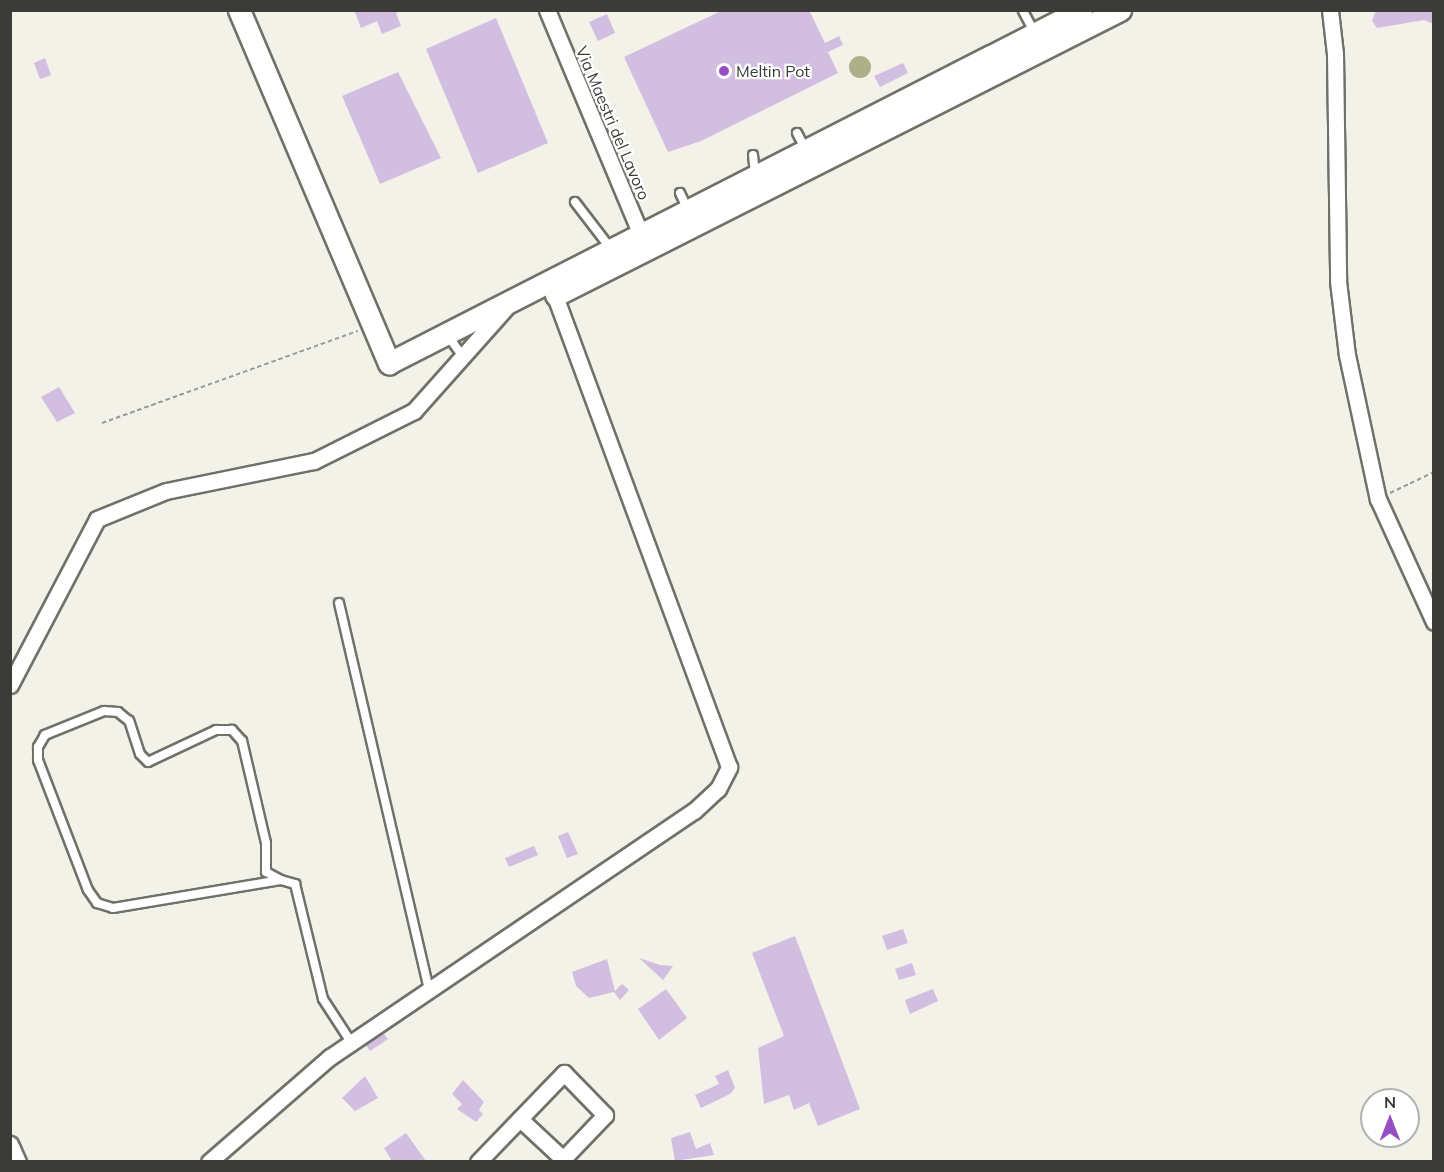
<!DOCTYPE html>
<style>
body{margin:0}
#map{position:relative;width:1444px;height:1172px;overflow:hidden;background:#f2f2e9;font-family:Mulish,sans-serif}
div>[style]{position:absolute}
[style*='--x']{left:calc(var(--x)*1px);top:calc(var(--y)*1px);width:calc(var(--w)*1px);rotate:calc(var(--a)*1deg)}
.water>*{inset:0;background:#adaf88}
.round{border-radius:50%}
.building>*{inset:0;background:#d2bee1}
.path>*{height:2px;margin-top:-1px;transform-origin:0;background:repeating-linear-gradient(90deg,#9a9a94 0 4.5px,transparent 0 7.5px)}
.roads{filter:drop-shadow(2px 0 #707168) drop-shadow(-2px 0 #707168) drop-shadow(0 2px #707168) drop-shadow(0 -2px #707168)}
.lane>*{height:8px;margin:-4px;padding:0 4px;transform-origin:4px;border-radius:4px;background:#fff}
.street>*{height:15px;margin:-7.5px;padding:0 7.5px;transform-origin:7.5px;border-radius:7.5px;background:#fff}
.secondary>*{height:21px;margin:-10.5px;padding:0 10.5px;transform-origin:10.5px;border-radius:10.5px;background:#fff}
.dots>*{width:16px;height:16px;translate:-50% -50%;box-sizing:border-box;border:3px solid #fff;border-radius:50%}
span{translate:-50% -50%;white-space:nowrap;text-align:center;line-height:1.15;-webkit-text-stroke:4.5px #fff;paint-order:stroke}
.poi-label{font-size:16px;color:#3b3b37}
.left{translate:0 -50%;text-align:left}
.street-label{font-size:16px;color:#3b3b37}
.frame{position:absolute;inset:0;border:12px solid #3b3b37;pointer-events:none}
.north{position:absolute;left:1360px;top:1088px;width:60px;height:60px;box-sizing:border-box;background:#fff;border:2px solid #b1b1af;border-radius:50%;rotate:0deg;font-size:16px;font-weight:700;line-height:24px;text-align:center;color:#3b3b37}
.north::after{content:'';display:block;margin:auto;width:21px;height:27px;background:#964fc2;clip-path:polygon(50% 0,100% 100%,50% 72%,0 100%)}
</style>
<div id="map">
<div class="water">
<i class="round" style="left:849px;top:56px;width:22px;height:22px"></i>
</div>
<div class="building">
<i style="clip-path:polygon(354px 10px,403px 10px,396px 13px,401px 26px,382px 34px,377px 21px,361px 28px)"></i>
<i style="clip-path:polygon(723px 10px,809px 10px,825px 43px,839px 36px,843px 45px,828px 52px,838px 73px,701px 141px,668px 152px,624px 57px)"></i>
<i style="clip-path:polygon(1376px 10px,1434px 10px,1434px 24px,1424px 20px,1377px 28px,1372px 21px)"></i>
<i style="clip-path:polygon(607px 14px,615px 33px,598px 41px,589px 22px)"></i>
<i style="clip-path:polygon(496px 18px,548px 143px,478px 173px,426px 49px)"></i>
<i style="clip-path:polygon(45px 58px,51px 75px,40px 79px,34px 63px)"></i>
<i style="clip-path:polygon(903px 63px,908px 73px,880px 87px,874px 76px)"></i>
<i style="clip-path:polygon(398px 72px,441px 158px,380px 184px,342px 96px)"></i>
<i style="clip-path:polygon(59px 387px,75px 413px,57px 422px,41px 397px)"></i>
<i style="clip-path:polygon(568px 832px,578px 854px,567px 858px,558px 836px)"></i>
<i style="clip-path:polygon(534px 846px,538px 855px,509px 867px,505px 858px)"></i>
<i style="clip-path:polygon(903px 929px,908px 943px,887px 950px,882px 936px)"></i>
<i style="clip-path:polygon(795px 936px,860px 1109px,818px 1126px,809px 1103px,794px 1110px,789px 1095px,764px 1104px,758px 1048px,784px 1036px,752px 953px)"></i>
<i style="clip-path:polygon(639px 958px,660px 965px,673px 966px,663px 980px)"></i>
<i style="clip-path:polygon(607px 959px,615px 991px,622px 984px,629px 990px,620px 1000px,614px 992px,589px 998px,576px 986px,572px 972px)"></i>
<i style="clip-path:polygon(912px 963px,916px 975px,899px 980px,895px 969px)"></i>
<i style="clip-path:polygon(666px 989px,687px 1018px,659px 1040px,638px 1009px)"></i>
<i style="clip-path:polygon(933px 989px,938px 1001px,910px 1014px,905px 1000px)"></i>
<i style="clip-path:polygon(383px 1033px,388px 1039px,370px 1051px,366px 1045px)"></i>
<i style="clip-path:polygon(728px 1070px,735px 1088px,730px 1094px,701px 1108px,695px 1095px,719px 1084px,715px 1076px)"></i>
<i style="clip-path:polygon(365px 1076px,378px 1098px,355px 1111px,342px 1098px)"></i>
<i style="clip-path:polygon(463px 1080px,484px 1102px,479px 1110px,483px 1114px,476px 1122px,457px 1109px,462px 1104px,452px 1094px)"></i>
<i style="clip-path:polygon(690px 1132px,696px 1149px,710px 1143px,714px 1155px,675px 1161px,671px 1138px)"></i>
<i style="clip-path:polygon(406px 1133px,426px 1161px,392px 1161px,384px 1148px)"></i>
</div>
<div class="path">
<i style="--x:102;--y:423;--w:272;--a:-19.8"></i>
<i style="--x:1390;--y:493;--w:49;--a:-25.5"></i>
</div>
<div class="roads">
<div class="lane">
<i style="--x:1023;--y:11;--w:24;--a:62"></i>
<i style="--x:797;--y:133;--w:19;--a:62"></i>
<i style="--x:753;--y:155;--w:18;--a:84"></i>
<i style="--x:680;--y:193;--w:17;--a:65"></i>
<i style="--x:575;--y:202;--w:59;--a:52.5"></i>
<i style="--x:448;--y:336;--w:24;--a:54"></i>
<i style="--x:339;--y:603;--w:396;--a:76.9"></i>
<i style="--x:281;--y:880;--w:17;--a:-152"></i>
<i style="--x:266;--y:872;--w:29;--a:-90"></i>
<i style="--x:266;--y:843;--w:105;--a:-103.2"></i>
<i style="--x:242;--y:741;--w:15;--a:-132"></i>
<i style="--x:232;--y:730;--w:16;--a:180"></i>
<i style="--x:216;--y:730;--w:75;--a:154.8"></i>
<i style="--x:148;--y:762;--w:11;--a:-135"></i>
<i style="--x:140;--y:754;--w:35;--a:-108"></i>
<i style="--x:129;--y:721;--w:14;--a:-141"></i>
<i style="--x:118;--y:712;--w:14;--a:-176"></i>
<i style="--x:104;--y:711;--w:64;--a:157.9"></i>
<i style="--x:45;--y:735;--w:14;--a:120"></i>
<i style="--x:38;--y:747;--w:13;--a:90"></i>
<i style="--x:38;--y:760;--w:139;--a:69"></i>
<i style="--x:88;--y:890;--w:16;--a:55"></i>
<i style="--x:97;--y:903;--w:17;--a:17"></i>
<i style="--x:113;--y:908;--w:170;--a:-9.5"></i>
<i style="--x:281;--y:880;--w:15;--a:16"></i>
<i style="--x:295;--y:884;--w:118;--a:76.3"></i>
<i style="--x:323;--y:999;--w:51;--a:56.9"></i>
</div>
<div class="street">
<i style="--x:547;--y:10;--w:254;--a:67.3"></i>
<i style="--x:1330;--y:10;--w:44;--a:83.5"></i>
<i style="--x:1335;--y:54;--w:227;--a:89.2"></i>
<i style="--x:1338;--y:281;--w:75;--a:83.1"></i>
<i style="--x:1347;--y:355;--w:147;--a:77.9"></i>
<i style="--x:1378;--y:499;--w:135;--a:65.5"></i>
<i style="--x:10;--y:685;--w:187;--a:-62.3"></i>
<i style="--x:97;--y:519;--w:74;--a:-22.1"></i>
<i style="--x:166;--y:491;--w:151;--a:-11.5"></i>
<i style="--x:314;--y:461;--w:112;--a:-26.6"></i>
<i style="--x:414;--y:411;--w:137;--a:-48.3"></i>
<i style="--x:10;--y:1144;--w:20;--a:66"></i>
<i style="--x:209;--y:1162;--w:160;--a:-41"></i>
<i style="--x:330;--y:1057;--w:439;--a:-34.1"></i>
<i style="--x:694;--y:811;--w:33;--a:-43"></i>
<i style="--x:718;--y:789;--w:25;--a:-63"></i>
<i style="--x:729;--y:767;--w:514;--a:-110.27"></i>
<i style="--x:478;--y:1162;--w:124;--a:-46"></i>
<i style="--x:564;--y:1073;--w:59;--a:45.7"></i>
<i style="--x:605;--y:1115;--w:61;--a:133.7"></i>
<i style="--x:563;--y:1159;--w:59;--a:-137.1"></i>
</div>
<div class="secondary">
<i style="--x:239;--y:10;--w:384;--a:67"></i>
<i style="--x:389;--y:363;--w:777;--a:-27.03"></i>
<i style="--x:556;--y:295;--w:632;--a:-26.81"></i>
</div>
</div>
<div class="dots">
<i style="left:724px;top:71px;background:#964fc2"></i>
</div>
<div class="poi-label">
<span class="left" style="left:736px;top:71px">Meltin Pot</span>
</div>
<div class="street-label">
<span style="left:613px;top:123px;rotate:67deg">Via Maestri del Lavoro</span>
</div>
<div class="frame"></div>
<div class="north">N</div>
</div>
